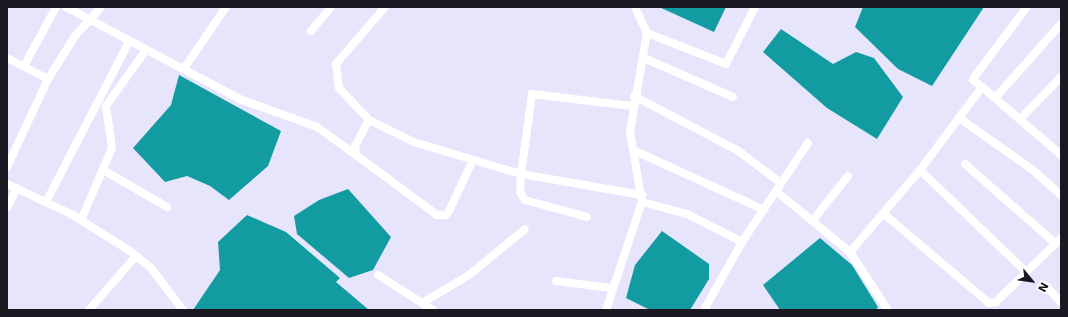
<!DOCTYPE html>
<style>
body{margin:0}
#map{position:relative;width:1068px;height:317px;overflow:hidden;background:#e7e5fc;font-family:"DejaVu Sans",sans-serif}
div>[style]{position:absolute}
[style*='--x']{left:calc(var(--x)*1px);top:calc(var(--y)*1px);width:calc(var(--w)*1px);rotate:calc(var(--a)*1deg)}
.water>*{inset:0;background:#129ca2}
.minor>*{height:8px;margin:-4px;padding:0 4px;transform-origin:4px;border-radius:4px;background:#fff}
span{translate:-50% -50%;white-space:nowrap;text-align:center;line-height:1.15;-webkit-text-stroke:3px #fff;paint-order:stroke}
.frame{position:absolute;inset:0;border:8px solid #1a1921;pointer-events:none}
.north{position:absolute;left:1012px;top:261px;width:40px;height:40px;-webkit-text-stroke:3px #fff;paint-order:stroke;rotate:119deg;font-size:11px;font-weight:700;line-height:16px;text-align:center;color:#1a1921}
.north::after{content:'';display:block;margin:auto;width:14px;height:18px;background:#1a1921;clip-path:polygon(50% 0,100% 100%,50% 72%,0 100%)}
</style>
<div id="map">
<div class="water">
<i style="clip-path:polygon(659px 7px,726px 7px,714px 32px)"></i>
<i style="clip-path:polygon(863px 7px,984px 7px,932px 86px,898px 69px,855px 27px)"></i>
<i style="clip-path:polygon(781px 29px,833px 64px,856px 52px,874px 58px,903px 97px,877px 139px,827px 108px,763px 52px)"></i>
<i style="clip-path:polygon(179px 75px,281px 131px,268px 166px,229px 200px,210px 186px,187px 176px,165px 182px,133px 148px,171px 105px)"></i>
<i style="clip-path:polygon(348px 189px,391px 237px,373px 270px,349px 278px,297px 234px,294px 216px,319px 200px)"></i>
<i style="clip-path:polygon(247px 215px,286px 232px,340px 278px,336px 282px,369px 310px,193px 310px,220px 270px,218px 242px)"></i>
<i style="clip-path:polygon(662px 231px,709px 264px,709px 279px,690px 310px,650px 310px,626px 298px,635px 265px)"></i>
<i style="clip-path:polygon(820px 238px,852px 265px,878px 307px,876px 310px,780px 310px,763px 285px)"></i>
</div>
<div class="minor">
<i style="--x:66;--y:7;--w:199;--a:27.9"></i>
<i style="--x:242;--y:100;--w:80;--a:19.8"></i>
<i style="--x:317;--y:127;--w:48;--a:35.7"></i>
<i style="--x:385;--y:7;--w:75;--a:130.7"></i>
<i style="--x:336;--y:64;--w:24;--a:83"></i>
<i style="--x:339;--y:88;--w:44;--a:46.8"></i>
<i style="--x:369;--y:120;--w:50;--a:26.1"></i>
<i style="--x:414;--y:142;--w:112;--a:16.7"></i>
<i style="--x:521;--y:174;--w:18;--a:93"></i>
<i style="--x:520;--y:192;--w:9;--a:58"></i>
<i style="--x:525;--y:200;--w:64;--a:15.3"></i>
<i style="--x:311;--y:31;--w:31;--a:-50"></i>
<i style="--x:647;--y:33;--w:85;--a:21.4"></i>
<i style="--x:726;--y:64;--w:64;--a:-63"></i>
<i style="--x:7;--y:58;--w:46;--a:27.1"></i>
<i style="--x:644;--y:58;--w:97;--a:23.7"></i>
<i style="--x:24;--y:66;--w:67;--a:-61.5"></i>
<i style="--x:185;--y:67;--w:73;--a:-55.7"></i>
<i style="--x:982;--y:87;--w:11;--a:-142"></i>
<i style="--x:973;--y:80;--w:4;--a:-63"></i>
<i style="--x:975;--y:76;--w:86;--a:-53"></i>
<i style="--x:634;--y:96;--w:116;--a:27.7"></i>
<i style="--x:737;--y:150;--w:55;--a:36.9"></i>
<i style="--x:995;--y:98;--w:87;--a:40.8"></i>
<i style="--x:632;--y:106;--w:101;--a:-173.2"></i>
<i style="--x:532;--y:94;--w:81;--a:97.8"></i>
<i style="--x:521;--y:174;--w:123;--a:9.8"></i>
<i style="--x:959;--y:118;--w:90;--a:35.1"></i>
<i style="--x:1033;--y:170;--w:38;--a:42"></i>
<i style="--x:1021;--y:118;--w:57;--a:-45.7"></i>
<i style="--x:369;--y:120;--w:30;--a:118"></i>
<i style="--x:355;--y:146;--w:9;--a:84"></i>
<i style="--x:356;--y:155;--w:101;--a:36.5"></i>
<i style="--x:437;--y:215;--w:9;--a:0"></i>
<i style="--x:446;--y:215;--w:7;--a:-56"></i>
<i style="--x:450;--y:209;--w:52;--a:-64.9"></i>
<i style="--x:633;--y:150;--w:144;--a:24.6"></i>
<i style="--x:965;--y:164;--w:121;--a:41.3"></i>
<i style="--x:7;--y:167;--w:97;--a:-65"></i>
<i style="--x:48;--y:79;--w:51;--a:-57.9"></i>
<i style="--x:75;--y:36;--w:39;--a:-48"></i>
<i style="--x:103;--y:170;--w:74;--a:30"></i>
<i style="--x:920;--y:170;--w:147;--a:43.9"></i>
<i style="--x:7;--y:184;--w:71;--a:25.1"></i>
<i style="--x:71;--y:214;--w:70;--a:32.1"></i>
<i style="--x:130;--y:251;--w:27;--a:39"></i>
<i style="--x:151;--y:268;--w:53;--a:52.7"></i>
<i style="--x:778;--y:188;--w:54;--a:-56.3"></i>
<i style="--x:46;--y:202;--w:180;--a:-62.6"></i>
<i style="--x:642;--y:202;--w:47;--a:14.9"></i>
<i style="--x:687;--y:214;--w:62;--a:27"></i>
<i style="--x:742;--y:242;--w:61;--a:-56.3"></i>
<i style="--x:776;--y:191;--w:96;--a:39.5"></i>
<i style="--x:850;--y:252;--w:108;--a:-49.5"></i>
<i style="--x:920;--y:170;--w:104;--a:-53.2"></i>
<i style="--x:982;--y:87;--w:17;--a:40"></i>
<i style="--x:995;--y:98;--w:99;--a:-48.3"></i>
<i style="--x:7;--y:208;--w:22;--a:-63"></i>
<i style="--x:884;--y:214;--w:138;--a:40.3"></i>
<i style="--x:989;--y:303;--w:7;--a:-8"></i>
<i style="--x:996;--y:302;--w:91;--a:-44.6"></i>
<i style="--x:81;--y:220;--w:78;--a:-66.7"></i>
<i style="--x:112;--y:148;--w:42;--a:-98.1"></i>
<i style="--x:106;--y:106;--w:69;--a:-54.5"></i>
<i style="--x:813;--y:220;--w:56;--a:-51.5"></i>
<i style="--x:850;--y:252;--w:69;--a:56.8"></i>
<i style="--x:378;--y:275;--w:65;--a:32.5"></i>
<i style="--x:556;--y:281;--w:55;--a:7.3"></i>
<i style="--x:1045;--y:285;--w:23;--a:47"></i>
<i style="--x:422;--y:303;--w:55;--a:-30.8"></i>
<i style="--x:469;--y:275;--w:72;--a:-39.4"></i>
<i style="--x:89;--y:310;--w:72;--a:-49"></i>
<i style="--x:606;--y:310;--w:114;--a:-71.6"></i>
<i style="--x:642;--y:202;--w:71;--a:-99.7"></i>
<i style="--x:630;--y:132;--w:100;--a:-80.3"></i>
<i style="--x:647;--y:33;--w:29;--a:-115"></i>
<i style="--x:704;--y:310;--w:78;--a:-60.8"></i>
</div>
<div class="frame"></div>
<div class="north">N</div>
</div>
